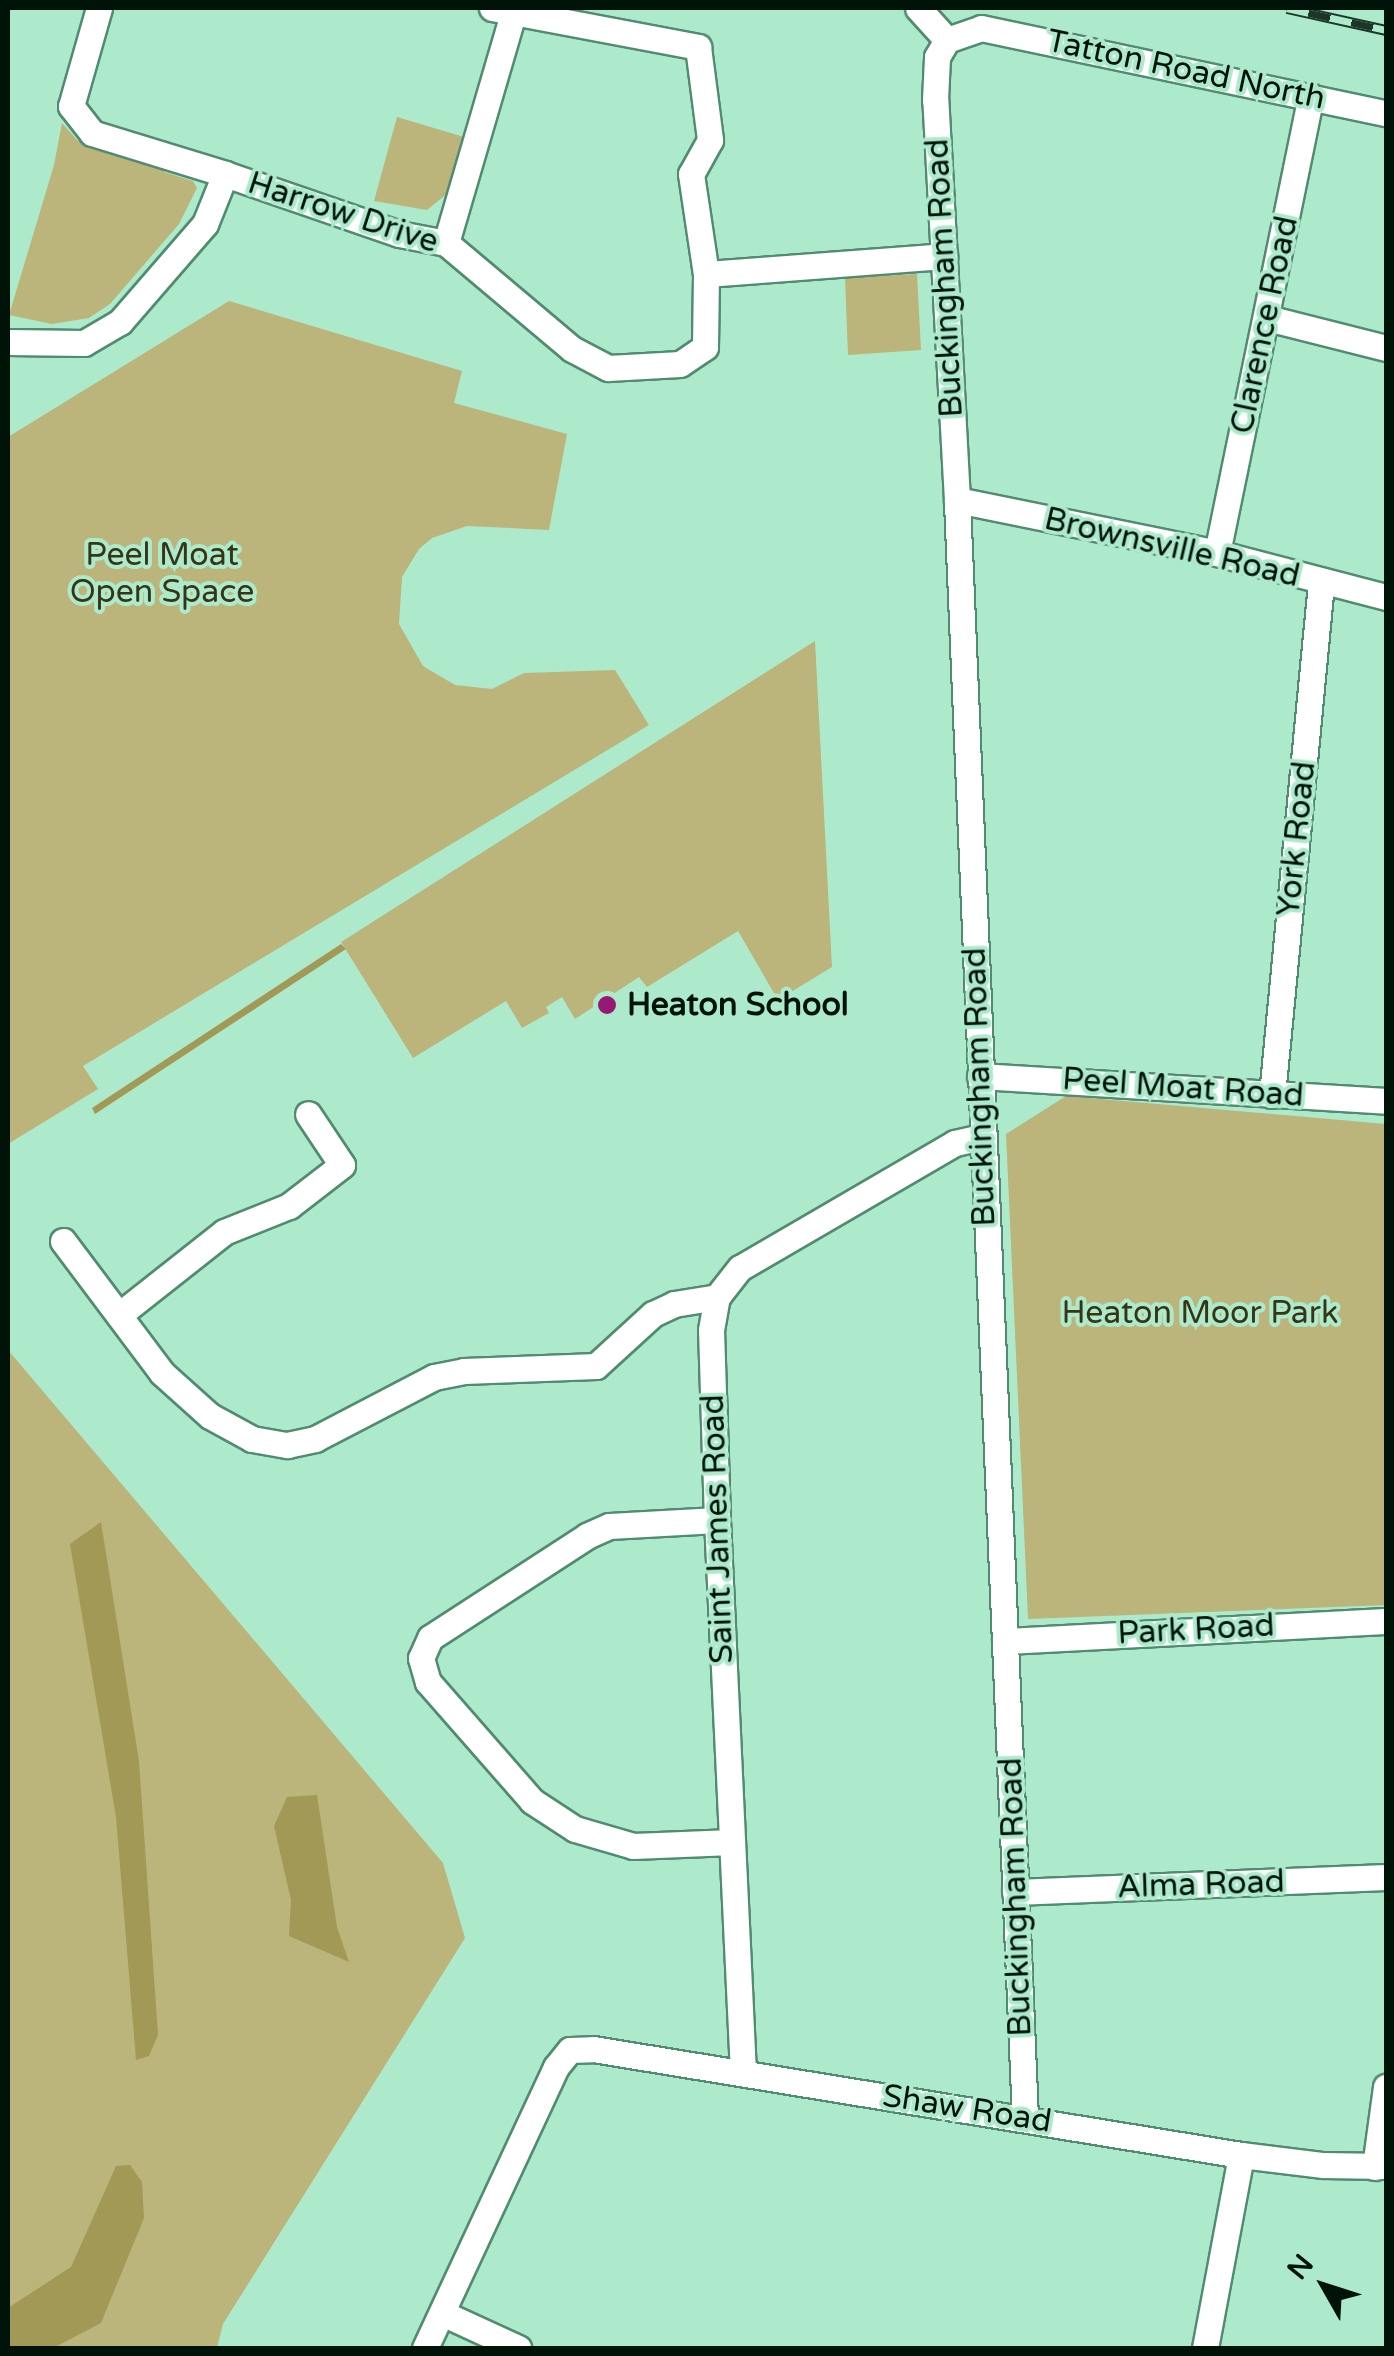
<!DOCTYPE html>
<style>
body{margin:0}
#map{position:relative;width:1394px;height:2356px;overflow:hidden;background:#adeacc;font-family:"Varela Round",sans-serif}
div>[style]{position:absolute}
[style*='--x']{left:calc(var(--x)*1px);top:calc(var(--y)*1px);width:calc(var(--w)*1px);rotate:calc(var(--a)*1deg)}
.green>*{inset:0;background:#bbb47b}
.forest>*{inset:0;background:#a19955}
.roads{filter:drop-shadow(2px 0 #518b70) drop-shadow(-2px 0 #518b70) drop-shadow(0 2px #518b70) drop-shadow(0 -2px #518b70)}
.minor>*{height:25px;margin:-12.5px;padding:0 12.5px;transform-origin:12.5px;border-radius:12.5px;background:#fff}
.rail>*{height:11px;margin-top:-5.5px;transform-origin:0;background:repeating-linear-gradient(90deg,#adeacc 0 22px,#1b3528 0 44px);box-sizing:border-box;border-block:2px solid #1b3528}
.dots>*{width:28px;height:28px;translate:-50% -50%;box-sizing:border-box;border:5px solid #adeacc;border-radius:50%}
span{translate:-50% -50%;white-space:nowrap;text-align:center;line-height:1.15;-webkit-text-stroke:8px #adeacc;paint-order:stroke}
.street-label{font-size:32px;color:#001309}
.park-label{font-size:32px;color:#383416}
.poi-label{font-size:32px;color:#001309;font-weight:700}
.left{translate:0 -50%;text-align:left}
.frame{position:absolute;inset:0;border:10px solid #001309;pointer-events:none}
.north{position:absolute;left:1274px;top:2236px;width:100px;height:100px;-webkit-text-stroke:8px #adeacc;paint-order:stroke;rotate:309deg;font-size:28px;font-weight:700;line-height:40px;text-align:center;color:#001309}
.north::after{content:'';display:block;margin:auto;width:35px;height:45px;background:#001309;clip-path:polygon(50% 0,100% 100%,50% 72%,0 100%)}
</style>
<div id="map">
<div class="green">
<i style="clip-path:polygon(397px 117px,464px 137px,449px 192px,427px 210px,374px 201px)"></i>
<i style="clip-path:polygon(62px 123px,77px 140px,164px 168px,164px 172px,193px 181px,197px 188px,179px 224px,110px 304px,89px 318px,52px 324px,9px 315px,54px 165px)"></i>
<i style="clip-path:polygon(917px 274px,921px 350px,848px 355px,845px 278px)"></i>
<i style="clip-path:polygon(229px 301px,462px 371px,454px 403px,567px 434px,549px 530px,467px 526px,432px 538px,419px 549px,402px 577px,399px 624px,423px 666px,455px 685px,492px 689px,524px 673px,615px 670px,649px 725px,83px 1066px,98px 1089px,8px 1144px,8px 437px)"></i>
<i style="clip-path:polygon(815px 641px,832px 967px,778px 1000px,738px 931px,647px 987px,639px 977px,575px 1019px,562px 997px,546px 1007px,549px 1013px,522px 1028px,506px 1001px,413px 1058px,341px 942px)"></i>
<i style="clip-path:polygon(1066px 1096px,1386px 1124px,1386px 1605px,1028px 1619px,1006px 1134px)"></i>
<i style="clip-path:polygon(8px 1350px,443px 1863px,465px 1938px,223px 2324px,217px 2348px,8px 2348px)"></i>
</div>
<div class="forest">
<i style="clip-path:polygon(341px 944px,346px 949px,95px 1114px,92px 1108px)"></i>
<i style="clip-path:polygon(101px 1522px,139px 1761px,158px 2035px,149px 2056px,136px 2060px,116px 1817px,70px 1544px)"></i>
<i style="clip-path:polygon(317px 1795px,337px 1927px,349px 1962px,289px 1936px,291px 1900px,274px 1826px,287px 1797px)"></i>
<i style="clip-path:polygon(130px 2165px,142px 2182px,144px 2218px,101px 2323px,53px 2348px,8px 2348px,8px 2308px,71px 2267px,116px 2166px)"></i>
</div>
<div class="roads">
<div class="minor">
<i style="--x:99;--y:8;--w:102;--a:105.9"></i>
<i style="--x:71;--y:106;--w:34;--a:52"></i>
<i style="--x:92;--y:133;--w:139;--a:17.1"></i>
<i style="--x:492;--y:8;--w:210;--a:10.7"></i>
<i style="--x:698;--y:47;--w:94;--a:82.6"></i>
<i style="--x:710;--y:140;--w:39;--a:119"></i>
<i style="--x:691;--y:174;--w:101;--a:81.5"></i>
<i style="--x:918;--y:8;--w:43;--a:47.8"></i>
<i style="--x:446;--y:243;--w:239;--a:-73.7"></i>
<i style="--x:1267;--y:318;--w:123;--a:14.1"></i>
<i style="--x:8;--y:342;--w:76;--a:0.8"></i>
<i style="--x:84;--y:343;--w:42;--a:-30.3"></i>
<i style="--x:120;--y:322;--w:130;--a:-49.1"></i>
<i style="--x:205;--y:224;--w:54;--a:-68.2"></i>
<i style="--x:225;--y:174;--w:184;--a:19"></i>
<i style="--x:399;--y:234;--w:48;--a:10.8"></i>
<i style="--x:446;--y:243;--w:165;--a:40.1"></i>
<i style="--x:572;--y:349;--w:41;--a:27.8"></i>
<i style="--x:608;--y:368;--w:72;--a:-3.2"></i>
<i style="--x:680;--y:364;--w:30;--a:-34"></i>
<i style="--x:705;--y:347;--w:73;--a:-89.2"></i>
<i style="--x:706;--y:274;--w:239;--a:-4.3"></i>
<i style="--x:957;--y:500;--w:265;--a:11.5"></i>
<i style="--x:1217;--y:553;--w:175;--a:14.6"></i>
<i style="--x:1217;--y:553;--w:466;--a:-78.4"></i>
<i style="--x:980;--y:1076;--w:407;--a:3.5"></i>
<i style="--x:1272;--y:1095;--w:514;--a:-84.53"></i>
<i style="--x:63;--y:1241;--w:165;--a:53.1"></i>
<i style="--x:162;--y:1373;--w:64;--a:41.9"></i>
<i style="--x:210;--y:1416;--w:48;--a:28.7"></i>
<i style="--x:252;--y:1439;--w:36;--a:10"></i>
<i style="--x:287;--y:1445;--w:29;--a:-12"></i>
<i style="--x:315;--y:1439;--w:134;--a:-27.5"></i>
<i style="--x:434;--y:1377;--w:31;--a:-11"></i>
<i style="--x:464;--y:1371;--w:132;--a:-2.2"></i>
<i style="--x:596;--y:1366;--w:77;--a:-42.4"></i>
<i style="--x:653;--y:1314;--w:23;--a:-25"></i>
<i style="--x:674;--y:1304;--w:44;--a:-9.2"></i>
<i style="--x:119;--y:1315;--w:134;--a:-38.3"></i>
<i style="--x:224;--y:1232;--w:70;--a:-21.8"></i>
<i style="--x:289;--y:1206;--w:67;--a:-37.7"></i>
<i style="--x:342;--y:1165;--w:61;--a:-123.7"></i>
<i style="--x:717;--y:1520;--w:108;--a:176.8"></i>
<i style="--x:609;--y:1526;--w:24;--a:156"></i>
<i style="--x:587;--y:1536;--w:187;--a:147"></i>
<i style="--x:430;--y:1638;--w:22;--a:114"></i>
<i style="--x:421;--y:1658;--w:25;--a:74"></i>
<i style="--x:428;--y:1682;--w:158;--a:48.8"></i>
<i style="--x:532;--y:1801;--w:51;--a:33.1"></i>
<i style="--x:575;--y:1829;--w:60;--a:16.3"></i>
<i style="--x:633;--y:1846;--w:99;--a:-2.3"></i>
<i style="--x:1005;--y:1641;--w:382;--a:-3"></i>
<i style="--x:1015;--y:1892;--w:371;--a:-2.3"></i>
<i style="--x:743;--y:2073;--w:554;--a:-92.69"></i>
<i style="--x:717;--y:1520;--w:190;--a:-91.8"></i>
<i style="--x:711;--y:1330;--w:34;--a:-80"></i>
<i style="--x:717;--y:1297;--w:37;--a:-52"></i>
<i style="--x:740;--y:1268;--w:249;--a:-30.2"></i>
<i style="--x:955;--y:1143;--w:28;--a:-13"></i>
<i style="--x:1025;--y:2118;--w:1619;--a:-92.41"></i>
<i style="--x:957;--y:500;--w:401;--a:-93.1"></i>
<i style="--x:935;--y:100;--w:43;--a:-87.3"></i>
<i style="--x:937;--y:57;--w:20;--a:-60"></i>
<i style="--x:947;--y:40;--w:36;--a:-19"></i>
<i style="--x:981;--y:28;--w:414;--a:11.9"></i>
<i style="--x:1375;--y:2167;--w:81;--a:-82.2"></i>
<i style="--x:442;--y:2313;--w:84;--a:24.7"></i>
<i style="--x:425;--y:2348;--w:310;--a:-65"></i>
<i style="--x:556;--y:2067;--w:22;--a:-51"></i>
<i style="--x:570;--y:2050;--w:23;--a:-2"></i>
<i style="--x:593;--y:2049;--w:657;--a:9.29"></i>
<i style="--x:1241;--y:2155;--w:83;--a:7"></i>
<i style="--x:1323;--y:2165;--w:63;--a:0.9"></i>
<i style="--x:1205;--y:2348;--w:196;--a:-79.4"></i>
</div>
</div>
<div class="rail">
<i style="--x:1287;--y:8;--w:101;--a:12.5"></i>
</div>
<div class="dots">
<i style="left:607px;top:1005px;background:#961973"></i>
</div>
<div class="street-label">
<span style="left:1186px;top:70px;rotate:12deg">Tatton Road North</span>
<span style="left:343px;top:213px;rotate:18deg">Harrow Drive</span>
<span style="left:945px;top:278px;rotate:-93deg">Buckingham Road</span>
<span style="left:1265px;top:325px;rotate:-78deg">Clarence Road</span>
<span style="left:1172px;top:548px;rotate:13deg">Brownsville Road</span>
<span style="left:1297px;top:839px;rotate:-84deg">York Road</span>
<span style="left:980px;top:1087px;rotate:-92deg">Buckingham Road</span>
<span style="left:1183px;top:1088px;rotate:4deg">Peel Moat Road</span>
<span style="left:718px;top:1529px;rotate:-92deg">Saint James Road</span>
<span style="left:1196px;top:1630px;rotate:-3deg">Park Road</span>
<span style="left:1201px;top:1885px;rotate:-2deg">Alma Road</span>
<span style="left:1016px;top:1897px;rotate:-92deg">Buckingham Road</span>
<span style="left:967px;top:2109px;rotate:9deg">Shaw Road</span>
</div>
<div class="park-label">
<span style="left:162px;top:574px">Peel Moat<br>Open Space</span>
<span style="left:1200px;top:1313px">Heaton Moor Park</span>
</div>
<div class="poi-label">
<span class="left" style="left:627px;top:1005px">Heaton School</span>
</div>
<div class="frame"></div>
<div class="north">N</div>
</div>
